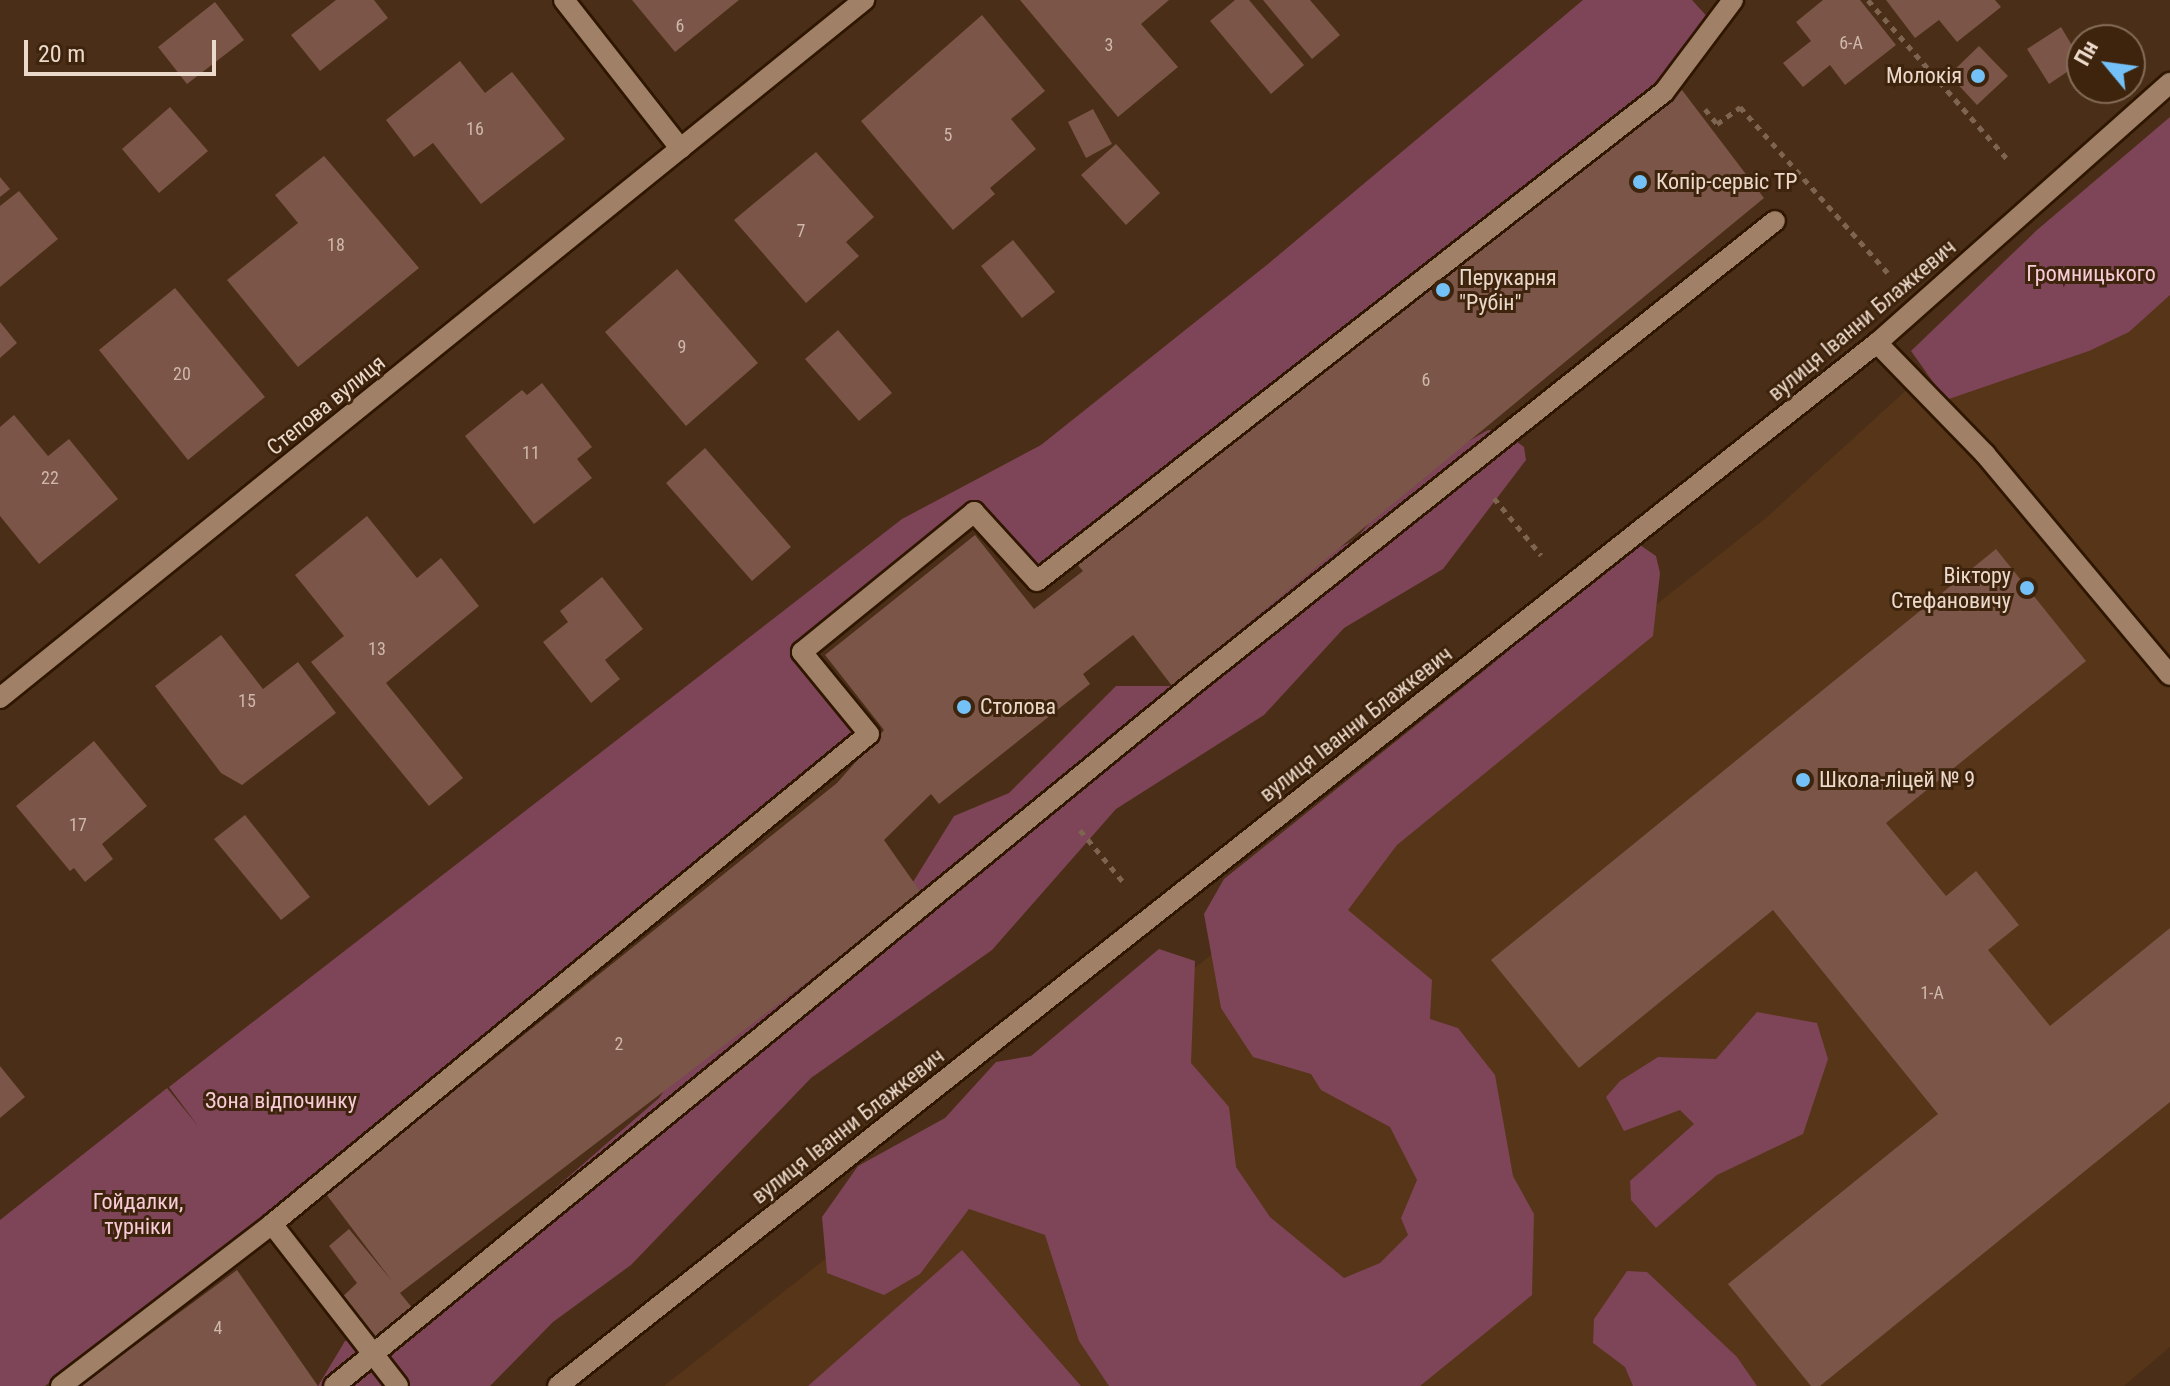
<!DOCTYPE html>
<meta charset="utf-8">
<style>
body{margin:0}
#map{position:relative;width:2170px;height:1386px;overflow:hidden;background:#4a2e17;font-family:"Roboto Condensed",sans-serif}
div>[style]{position:absolute}
[style*='--x']{left:calc(var(--x)*1px);top:calc(var(--y)*1px);width:calc(var(--w)*1px);rotate:calc(var(--a)*1deg)}
.built>*{inset:0;background:#563518}
.green>*{inset:0;background:#7e4457}
.building>*{inset:0;background:#7a5548}
.path>*{height:5px;margin-top:-2.5px;transform-origin:0;background:repeating-linear-gradient(90deg,#7e6551 0 6px,transparent 0 12px)}
.roads{filter:drop-shadow(2px 0 #2f1600) drop-shadow(-2px 0 #2f1600) drop-shadow(0 2px #2f1600) drop-shadow(0 -2px #2f1600)}
.lane>*{height:20px;margin:-10px;padding:0 10px;transform-origin:10px;border-radius:10px;background:#a08167}
.street>*{height:20px;margin:-10px;padding:0 10px;transform-origin:10px;border-radius:10px;background:#a08167}
.dots>*{width:22px;height:22px;translate:-50% -50%;box-sizing:border-box;border:4px solid #3f240d;border-radius:50%}
span{translate:-50% -50%;white-space:nowrap;text-align:center;line-height:1.15;-webkit-text-stroke:6px #3f240d;paint-order:stroke}
.number-label{font-size:18px;color:#cfb8aa}
.number-label span{-webkit-text-stroke-width:0}
.poi-label{font-size:22px;color:#ebd9cb}
.right{translate:-100% -50%;text-align:right}
.left{translate:0 -50%;text-align:left}
.park-label{font-size:22px;color:#f8cbd8}
.street-label{font-size:22px;color:#ebd9cb}
.north{position:absolute;left:2066px;top:24px;width:80px;height:80px;box-sizing:border-box;background:#3f240d;border:2px solid #846c59;border-radius:50%;rotate:299deg;font-size:22px;font-weight:700;line-height:32px;text-align:center;color:#ebd9cb}
.north::after{content:'';display:block;margin:auto;width:28px;height:36px;background:#73c1f6;clip-path:polygon(50% 0,100% 100%,50% 72%,0 100%)}
.scale{position:absolute;left:24px;top:40px;width:192px;height:36px;box-sizing:border-box;border:4px solid #ebd9cb;border-top:0;padding-left:10px;font-size:24px;line-height:28px;white-space:nowrap;color:#ebd9cb;-webkit-text-stroke:6px #3f240d;paint-order:stroke}
</style>
<div id="map">
<div class="built">
<i style="clip-path:polygon(2138px 179px,2170px 193px,2170px 1347px,2124px 1386px,664px 1386px,1766px 518px)"></i>
</div>
<div class="green">
<i style="clip-path:polygon(1583px 0,1692px 0,1712px 22px,1668px 76px,1037px 576px,971px 508px,798px 652px,855px 735px,267px 1216px,45px 1386px,0 1386px,0 1220px,167px 1088px,198px 1126px,169px 1087px,902px 519px,1041px 445px,1268px 264px)"></i>
<i style="clip-path:polygon(2170px 117px,2170px 295px,2129px 332px,2089px 351px,1946px 400px,1911px 351px,2037px 230px)"></i>
<i style="clip-path:polygon(1488px 430px,1502px 431px,1524px 447px,1526px 460px,1443px 569px,1344px 628px,1264px 715px,1116px 809px,992px 950px,811px 1078px,631px 1265px,553px 1322px,490px 1386px,318px 1386px,345px 1341px,406px 1318px,659px 1098px,700px 1037px,821px 950px,890px 919px,954px 816px,1009px 793px,1116px 686px,1172px 686px,1188px 647px,1261px 587px,1356px 539px,1409px 475px)"></i>
<i style="clip-path:polygon(1640px 545px,1656px 556px,1660px 573px,1653px 636px,1397px 845px,1348px 910px,1432px 980px,1430px 1019px,1458px 1028px,1495px 1075px,1513px 1176px,1534px 1214px,1532px 1295px,1420px 1386px,1109px 1386px,1079px 1341px,1045px 1235px,969px 1209px,920px 1274px,884px 1295px,827px 1273px,822px 1217px,858px 1166px,945px 1118px,996px 1062px,1031px 1056px,1159px 949px,1195px 961px,1191px 1063px,1229px 1107px,1236px 1167px,1270px 1217px,1344px 1278px,1380px 1263px,1408px 1235px,1401px 1218px,1417px 1180px,1390px 1127px,1321px 1090px,1311px 1074px,1253px 1057px,1221px 1008px,1204px 914px,1224px 879px,1510px 650px,1382px 748px,1440px 679px)"></i>
<i style="clip-path:polygon(1757px 1012px,1817px 1023px,1828px 1059px,1803px 1134px,1717px 1175px,1656px 1228px,1631px 1200px,1630px 1181px,1694px 1124px,1680px 1110px,1624px 1131px,1606px 1097px,1620px 1081px,1658px 1057px,1716px 1059px)"></i>
<i style="clip-path:polygon(962px 1250px,1081px 1386px,808px 1386px)"></i>
<i style="clip-path:polygon(1627px 1271px,1647px 1272px,1737px 1357px,1757px 1386px,1633px 1386px,1625px 1367px,1593px 1343px,1594px 1319px)"></i>
</div>
<div class="building">
<i style="clip-path:polygon(336px 0,374px 0,388px 18px,320px 71px,291px 35px)"></i>
<i style="clip-path:polygon(632px 0,739px 0,675px 52px)"></i>
<i style="clip-path:polygon(1020px 0,1169px 0,1141px 24px,1178px 67px,1118px 117px)"></i>
<i style="clip-path:polygon(1235px 0,1249px 0,1304px 65px,1271px 94px,1210px 21px)"></i>
<i style="clip-path:polygon(1263px 0,1310px 0,1340px 35px,1312px 59px)"></i>
<i style="clip-path:polygon(1823px 0,1860px 0,1896px 45px,1845px 85px,1830px 65px,1803px 87px,1783px 63px,1811px 41px,1796px 22px)"></i>
<i style="clip-path:polygon(1886px 0,1995px 0,2001px 7px,1957px 42px,1939px 20px,1915px 38px)"></i>
<i style="clip-path:polygon(215px 2px,244px 40px,187px 84px,158px 47px)"></i>
<i style="clip-path:polygon(982px 15px,1045px 91px,1011px 119px,1036px 149px,990px 188px,995px 194px,953px 230px,861px 121px)"></i>
<i style="clip-path:polygon(2061px 27px,2082px 62px,2049px 84px,2027px 49px)"></i>
<i style="clip-path:polygon(1979px 46px,2008px 76px,1977px 105px,1949px 75px)"></i>
<i style="clip-path:polygon(460px 61px,485px 93px,512px 72px,565px 139px,481px 204px,433px 143px,414px 157px,386px 120px)"></i>
<i style="clip-path:polygon(1682px 90px,1764px 198px,1172px 686px,1133px 635px,1083px 674px,1090px 684px,939px 804px,931px 794px,884px 840px,922px 894px,400px 1293px,414px 1310px,371px 1344px,337px 1302px,357px 1283px,329px 1246px,349px 1229px,392px 1281px,326px 1194px,837px 783px,884px 730px,825px 655px,975px 535px,1034px 609px,1083px 571px,1076px 563px)"></i>
<i style="clip-path:polygon(170px 107px,208px 151px,159px 193px,122px 149px)"></i>
<i style="clip-path:polygon(1093px 109px,1112px 144px,1086px 158px,1068px 122px)"></i>
<i style="clip-path:polygon(1116px 144px,1160px 193px,1126px 225px,1081px 175px)"></i>
<i style="clip-path:polygon(816px 152px,874px 217px,846px 242px,859px 256px,806px 303px,734px 220px)"></i>
<i style="clip-path:polygon(324px 156px,419px 268px,298px 367px,227px 280px,298px 223px,275px 195px)"></i>
<i style="clip-path:polygon(0 177px,10px 189px,0 197px)"></i>
<i style="clip-path:polygon(19px 191px,58px 239px,0 287px,0 206px)"></i>
<i style="clip-path:polygon(1013px 240px,1055px 292px,1022px 318px,981px 266px)"></i>
<i style="clip-path:polygon(677px 269px,758px 363px,686px 426px,605px 332px)"></i>
<i style="clip-path:polygon(175px 288px,265px 397px,188px 460px,99px 350px)"></i>
<i style="clip-path:polygon(0 322px,17px 343px,0 358px)"></i>
<i style="clip-path:polygon(838px 330px,892px 393px,859px 421px,805px 359px)"></i>
<i style="clip-path:polygon(542px 383px,592px 447px,577px 459px,592px 478px,534px 524px,465px 436px,522px 390px,527px 395px)"></i>
<i style="clip-path:polygon(14px 415px,48px 456px,69px 439px,118px 499px,39px 564px,0 516px,0 427px)"></i>
<i style="clip-path:polygon(705px 448px,791px 547px,752px 581px,666px 483px)"></i>
<i style="clip-path:polygon(367px 516px,417px 578px,441px 558px,479px 606px,386px 683px,463px 778px,429px 806px,311px 662px,344px 636px,295px 575px)"></i>
<i style="clip-path:polygon(1996px 549px,2086px 661px,1886px 823px,1946px 896px,1976px 871px,2019px 925px,1988px 950px,2050px 1026px,2170px 928px,2170px 1102px,1820px 1386px,1811px 1386px,1728px 1284px,1938px 1114px,1773px 910px,1579px 1068px,1491px 960px)"></i>
<i style="clip-path:polygon(602px 577px,643px 629px,605px 660px,620px 679px,591px 703px,543px 642px,568px 622px,560px 611px)"></i>
<i style="clip-path:polygon(221px 635px,263px 689px,298px 662px,336px 713px,242px 785px,221px 773px,155px 686px)"></i>
<i style="clip-path:polygon(94px 741px,147px 806px,102px 844px,113px 859px,85px 882px,74px 868px,70px 871px,16px 806px)"></i>
<i style="clip-path:polygon(245px 815px,310px 897px,281px 920px,214px 839px)"></i>
<i style="clip-path:polygon(0 1066px,25px 1097px,0 1118px)"></i>
<i style="clip-path:polygon(237px 1270px,318px 1386px,80px 1386px)"></i>
</div>
<div class="path">
<i style="--x:1868;--y:0;--w:211;--a:48.8"></i>
<i style="--x:1705;--y:109;--w:19;--a:51"></i>
<i style="--x:1717;--y:124;--w:29;--a:-36"></i>
<i style="--x:1740;--y:107;--w:222;--a:48.3"></i>
<i style="--x:1494;--y:498;--w:74;--a:50.5"></i>
<i style="--x:1080;--y:830;--w:70;--a:50.2"></i>
</div>
<div class="roads">
<div class="lane">
<i style="--x:1877;--y:343;--w:155;--a:45.8"></i>
<i style="--x:1985;--y:454;--w:288;--a:50.1"></i>
<i style="--x:272;--y:1224;--w:205;--a:52.1"></i>
<i style="--x:61;--y:1386;--w:266;--a:-37.5"></i>
<i style="--x:272;--y:1224;--w:772;--a:-39.38"></i>
<i style="--x:869;--y:734;--w:106;--a:-129.3"></i>
<i style="--x:802;--y:652;--w:222;--a:-39.1"></i>
<i style="--x:974;--y:512;--w:93;--a:47.6"></i>
<i style="--x:1037;--y:581;--w:795;--a:-37.95"></i>
<i style="--x:1664;--y:92;--w:115;--a:-53.1"></i>
<i style="--x:334;--y:1386;--w:1108;--a:-39.25"></i>
<i style="--x:1192;--y:685;--w:745;--a:-38.52"></i>
</div>
<div class="street">
<i style="--x:564;--y:0;--w:189;--a:51.9"></i>
<i style="--x:0;--y:698;--w:1111;--a:-38.93"></i>
<i style="--x:558;--y:1386;--w:1682;--a:-38.34"></i>
<i style="--x:1877;--y:343;--w:392;--a:-41.6"></i>
</div>
</div>
<div class="dots">
<i style="left:1978px;top:76px;background:#73c1f6"></i>
<i style="left:1640px;top:182px;background:#73c1f6"></i>
<i style="left:1443px;top:290px;background:#73c1f6"></i>
<i style="left:2027px;top:588px;background:#73c1f6"></i>
<i style="left:964px;top:707px;background:#73c1f6"></i>
<i style="left:1803px;top:780px;background:#73c1f6"></i>
</div>
<div class="number-label">
<span style="left:680px;top:26px">6</span>
<span style="left:1851px;top:43px">6-А</span>
<span style="left:1109px;top:45px">3</span>
<span style="left:475px;top:129px">16</span>
<span style="left:948px;top:135px">5</span>
<span style="left:801px;top:231px">7</span>
<span style="left:336px;top:245px">18</span>
<span style="left:682px;top:347px">9</span>
<span style="left:182px;top:374px">20</span>
<span style="left:1426px;top:380px">6</span>
<span style="left:531px;top:453px">11</span>
<span style="left:50px;top:478px">22</span>
<span style="left:377px;top:649px">13</span>
<span style="left:247px;top:701px">15</span>
<span style="left:78px;top:825px">17</span>
<span style="left:1932px;top:993px">1-А</span>
<span style="left:619px;top:1044px">2</span>
<span style="left:218px;top:1328px">4</span>
</div>
<div class="poi-label">
<span class="right" style="left:1962px;top:76px">Молокія</span>
<span class="left" style="left:1656px;top:182px">Копір-сервіс ТР</span>
<span class="left" style="left:1459px;top:290px">Перукарня<br>"Рубін"</span>
<span class="right" style="left:2011px;top:588px">Віктору<br>Стефановичу</span>
<span class="left" style="left:980px;top:707px">Столова</span>
<span class="left" style="left:1819px;top:780px">Школа-ліцей № 9</span>
</div>
<div class="park-label">
<span style="left:2091px;top:274px">Громницького</span>
<span style="left:281px;top:1101px">Зона відпочинку</span>
<span style="left:138px;top:1214px">Гойдалки,<br>турніки</span>
</div>
<div class="street-label">
<span style="left:1862px;top:320px;rotate:-40deg">вулиця Іванни Блажкевич</span>
<span style="left:326px;top:405px;rotate:-39deg">Степова вулиця</span>
<span style="left:1356px;top:724px;rotate:-38deg">вулиця Іванни Блажкевич</span>
<span style="left:848px;top:1126px;rotate:-38deg">вулиця Іванни Блажкевич</span>
</div>
<div class="north">Пн</div>
<div class="scale">20 m</div>
</div>
